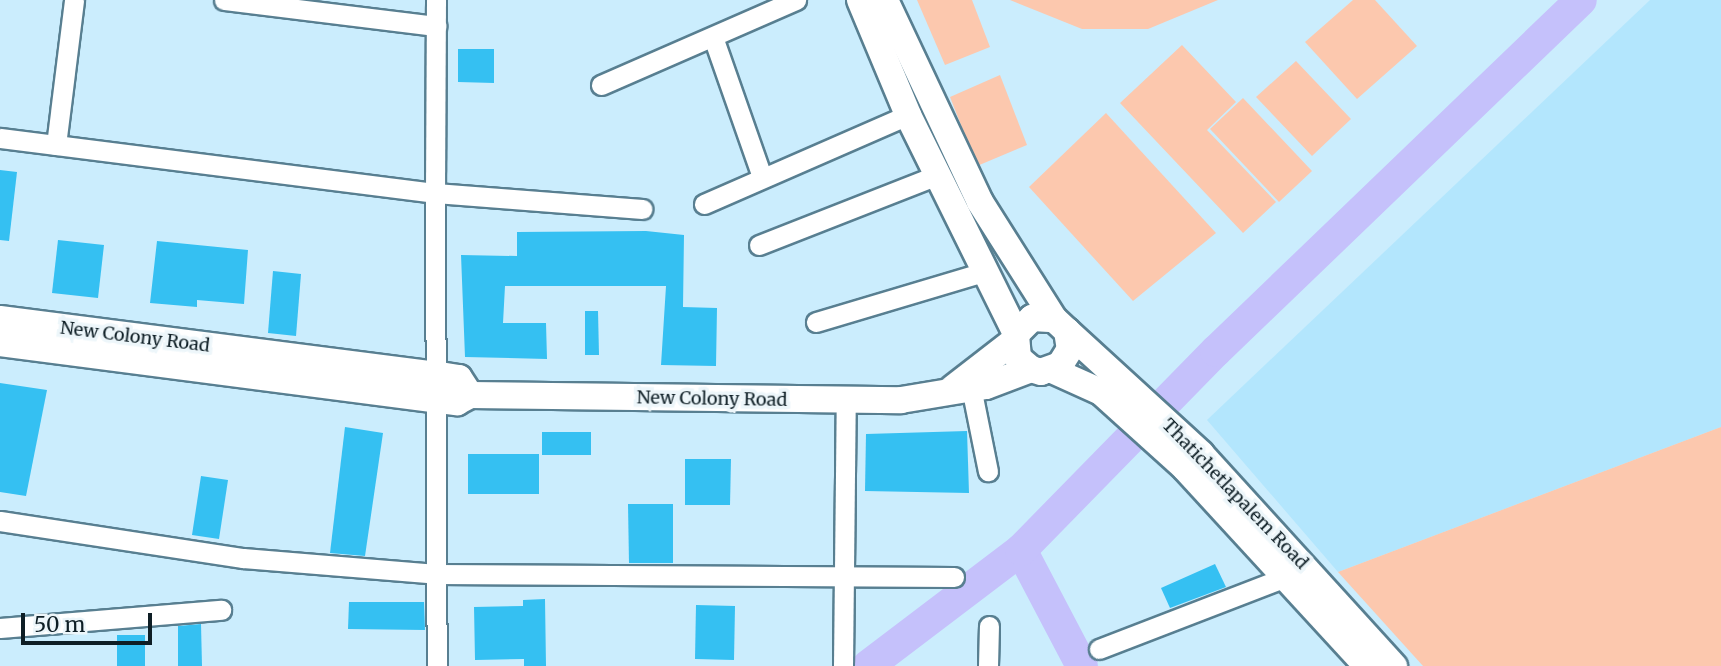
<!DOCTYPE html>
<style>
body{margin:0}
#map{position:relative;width:1721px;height:666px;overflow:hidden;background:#cbedfd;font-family:Merriweather,serif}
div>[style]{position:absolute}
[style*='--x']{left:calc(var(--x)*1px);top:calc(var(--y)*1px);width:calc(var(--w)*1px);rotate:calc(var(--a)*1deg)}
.built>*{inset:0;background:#b3e6fd}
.green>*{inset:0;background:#fcc8ae}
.river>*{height:32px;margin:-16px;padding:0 16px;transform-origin:16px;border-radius:16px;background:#c5c1fb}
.building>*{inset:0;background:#35c0f2}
.roads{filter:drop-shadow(2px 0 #587f91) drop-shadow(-2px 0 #587f91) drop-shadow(0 2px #587f91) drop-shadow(0 -2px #587f91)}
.minor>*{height:19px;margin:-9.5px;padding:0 9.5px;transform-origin:9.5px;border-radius:9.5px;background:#fff}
.secondary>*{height:26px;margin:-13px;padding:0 13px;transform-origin:13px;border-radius:13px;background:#fff}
span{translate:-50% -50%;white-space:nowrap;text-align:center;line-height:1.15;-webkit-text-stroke:7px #edf6fa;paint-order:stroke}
.street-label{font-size:18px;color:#0e1e25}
.scale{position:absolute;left:21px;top:613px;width:131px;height:32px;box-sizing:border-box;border:4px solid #0e1e25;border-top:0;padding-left:9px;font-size:21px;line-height:24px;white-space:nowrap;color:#0e1e25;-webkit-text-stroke:5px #edf6fa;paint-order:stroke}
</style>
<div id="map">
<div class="built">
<i style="clip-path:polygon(1650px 0,1721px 0,1721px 427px,1338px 572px,1207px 420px)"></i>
</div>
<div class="green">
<i style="clip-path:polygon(917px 0,972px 0,990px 47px,945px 65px)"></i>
<i style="clip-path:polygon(1010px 0,1218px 0,1148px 29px,1082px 29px)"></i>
<i style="clip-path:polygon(1353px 0,1375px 0,1417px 46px,1357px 99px,1305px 42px)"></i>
<i style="clip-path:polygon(1182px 45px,1236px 102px,1207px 130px,1276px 202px,1243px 233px,1120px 103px)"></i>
<i style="clip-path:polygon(1296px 61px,1351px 119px,1312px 156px,1256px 97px)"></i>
<i style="clip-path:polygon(1000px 75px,1027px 145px,977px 166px,950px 97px)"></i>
<i style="clip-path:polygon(1243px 98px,1312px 171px,1279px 202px,1210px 129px)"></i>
<i style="clip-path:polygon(1106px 113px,1216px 233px,1133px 301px,1029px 187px)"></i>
<i style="clip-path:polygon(1721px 427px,1721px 666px,1423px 666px,1338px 572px)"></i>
</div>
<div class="river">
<i style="--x:1021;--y:550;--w:131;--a:62.3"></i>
<i style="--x:868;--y:666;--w:192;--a:-37.2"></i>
<i style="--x:1021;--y:550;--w:279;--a:-45.6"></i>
<i style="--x:1216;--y:351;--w:506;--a:-43.88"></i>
</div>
<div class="building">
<i style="clip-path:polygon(458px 49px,494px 49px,494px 83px,458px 82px)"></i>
<i style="clip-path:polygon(0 170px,17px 172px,9px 241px,0 240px)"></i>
<i style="clip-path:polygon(646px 231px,684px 235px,683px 307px,717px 308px,716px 366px,661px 365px,666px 286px,505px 286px,503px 323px,546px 323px,547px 359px,465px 357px,461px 255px,517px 256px,517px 232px)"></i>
<i style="clip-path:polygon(58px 240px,104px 245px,98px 298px,52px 293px)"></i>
<i style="clip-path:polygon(157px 241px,248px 250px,244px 304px,197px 300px,197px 307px,150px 303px)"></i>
<i style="clip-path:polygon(273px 271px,301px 274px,296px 336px,268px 333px)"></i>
<i style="clip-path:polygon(585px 311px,598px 311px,599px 355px,585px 355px)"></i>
<i style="clip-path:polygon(0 383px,47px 390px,26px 496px,0 492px)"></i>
<i style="clip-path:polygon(345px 427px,383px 433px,365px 556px,330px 553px)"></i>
<i style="clip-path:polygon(967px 431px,969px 493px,865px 491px,866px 434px)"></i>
<i style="clip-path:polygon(542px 432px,591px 432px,591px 455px,542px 455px)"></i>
<i style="clip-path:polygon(468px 454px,539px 454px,539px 494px,468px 494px)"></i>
<i style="clip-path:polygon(685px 459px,731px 459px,730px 505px,685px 505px)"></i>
<i style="clip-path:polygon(201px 476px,228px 480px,219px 539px,192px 535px)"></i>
<i style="clip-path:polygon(628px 504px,673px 504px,673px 563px,629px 563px)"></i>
<i style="clip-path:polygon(1215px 564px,1226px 587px,1170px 608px,1161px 588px)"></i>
<i style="clip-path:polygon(545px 599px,546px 666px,524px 666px,524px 659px,475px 660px,474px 607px,523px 606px,523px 600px)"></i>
<i style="clip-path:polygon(349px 602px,424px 602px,425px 630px,348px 629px)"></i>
<i style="clip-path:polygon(696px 605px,735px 606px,734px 660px,695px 659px)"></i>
<i style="clip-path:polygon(201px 624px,202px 666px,178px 666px,178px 626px)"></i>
<i style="clip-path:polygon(117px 635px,145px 635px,145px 666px,117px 666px)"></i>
</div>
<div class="roads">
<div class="minor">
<i style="--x:224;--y:0;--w:214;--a:7"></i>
<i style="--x:436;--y:0;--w:193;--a:90.3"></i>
<i style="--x:435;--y:193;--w:208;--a:4.4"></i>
<i style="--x:713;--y:37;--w:148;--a:70.7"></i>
<i style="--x:601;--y:85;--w:213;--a:-23.6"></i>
<i style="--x:0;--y:138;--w:438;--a:7.2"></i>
<i style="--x:435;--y:193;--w:473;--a:89.8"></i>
<i style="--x:56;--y:145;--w:146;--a:-82.9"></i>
<i style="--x:704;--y:204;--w:223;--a:-23.6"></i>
<i style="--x:759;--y:245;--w:192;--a:-21.4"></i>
<i style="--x:816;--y:322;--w:175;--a:-16.6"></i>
<i style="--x:971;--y:387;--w:86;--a:78.6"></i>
<i style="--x:0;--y:521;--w:246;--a:8.7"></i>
<i style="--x:243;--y:558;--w:194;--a:4.7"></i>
<i style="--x:436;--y:574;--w:518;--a:0.33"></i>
<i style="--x:0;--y:628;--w:222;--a:-4.7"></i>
<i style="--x:1099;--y:649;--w:200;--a:-21.1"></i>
<i style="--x:843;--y:666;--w:265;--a:-89.4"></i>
<i style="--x:988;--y:666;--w:40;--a:-88.6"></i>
</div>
<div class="secondary">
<i style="--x:860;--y:0;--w:125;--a:67.3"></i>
<i style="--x:908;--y:115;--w:244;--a:63.7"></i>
<i style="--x:885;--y:0;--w:223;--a:64.8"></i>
<i style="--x:980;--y:202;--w:138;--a:57.7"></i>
<i style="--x:1054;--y:319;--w:18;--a:43"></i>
<i style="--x:1067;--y:331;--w:18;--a:81"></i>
<i style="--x:1070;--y:349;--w:19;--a:122"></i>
<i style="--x:1060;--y:365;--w:20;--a:160"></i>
<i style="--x:1041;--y:372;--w:10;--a:-163"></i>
<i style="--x:1031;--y:369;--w:17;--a:-140"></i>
<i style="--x:1018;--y:358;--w:24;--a:-95"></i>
<i style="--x:1016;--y:334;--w:23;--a:-45"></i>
<i style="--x:1032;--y:318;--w:22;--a:3"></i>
<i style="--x:0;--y:319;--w:444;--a:7.3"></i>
<i style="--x:440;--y:375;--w:19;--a:9"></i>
<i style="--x:459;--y:378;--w:20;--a:57"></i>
<i style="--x:1067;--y:331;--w:182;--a:42.5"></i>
<i style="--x:1201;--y:454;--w:287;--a:47.7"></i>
<i style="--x:0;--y:343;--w:461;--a:7.4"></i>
<i style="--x:457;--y:402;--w:15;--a:-28"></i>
<i style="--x:470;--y:395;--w:431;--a:0.7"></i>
<i style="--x:901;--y:400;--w:86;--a:-9.4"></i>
<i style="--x:986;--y:386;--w:48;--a:-20.7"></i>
<i style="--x:1052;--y:370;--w:54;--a:24.2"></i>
<i style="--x:1101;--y:392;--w:113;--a:42.1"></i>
<i style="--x:1185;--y:468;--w:269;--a:47.4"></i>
<i style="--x:953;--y:388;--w:78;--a:-37.7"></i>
</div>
</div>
<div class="street-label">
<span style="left:135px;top:337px;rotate:7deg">New Colony Road</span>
<span style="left:712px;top:399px;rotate:1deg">New Colony Road</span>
<span style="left:1235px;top:494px;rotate:46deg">Thatichetlapalem Road</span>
</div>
<div class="scale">50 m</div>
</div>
